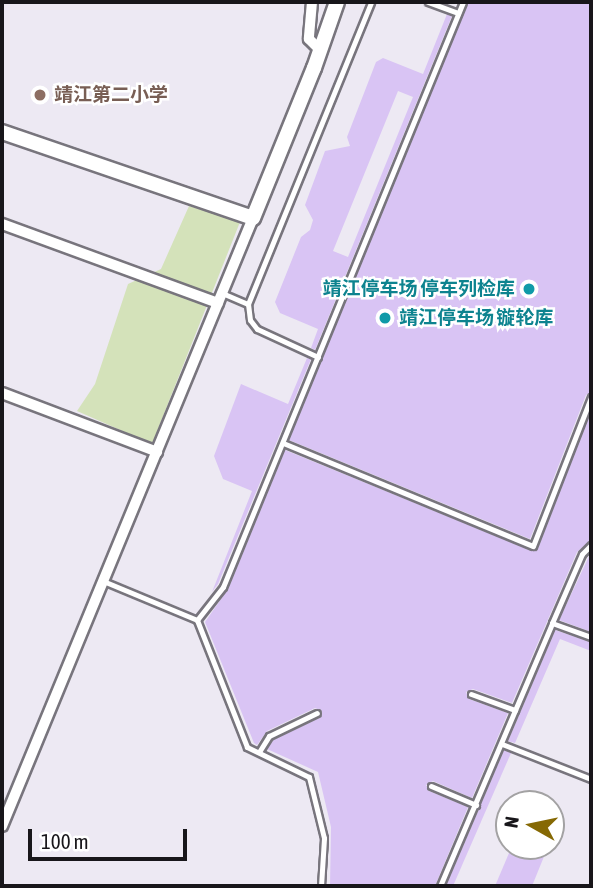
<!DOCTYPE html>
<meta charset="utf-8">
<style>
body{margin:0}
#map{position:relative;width:593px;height:888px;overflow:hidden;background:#ede9f3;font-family:"Asap Condensed","Noto Sans SC",sans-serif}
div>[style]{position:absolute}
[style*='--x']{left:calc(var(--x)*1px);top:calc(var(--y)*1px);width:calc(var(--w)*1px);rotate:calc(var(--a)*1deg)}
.green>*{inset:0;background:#d4e2ba}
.building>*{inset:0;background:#d9c4f4}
.roads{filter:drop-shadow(2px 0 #78757d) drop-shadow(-2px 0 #78757d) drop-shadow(0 2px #78757d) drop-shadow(0 -2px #78757d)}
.lane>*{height:5px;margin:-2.5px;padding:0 2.5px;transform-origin:2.5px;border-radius:2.5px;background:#fff}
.street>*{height:10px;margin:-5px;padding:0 5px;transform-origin:5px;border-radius:5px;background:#fff}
.secondary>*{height:14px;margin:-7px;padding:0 7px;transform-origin:7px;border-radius:7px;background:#fff}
.dots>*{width:19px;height:19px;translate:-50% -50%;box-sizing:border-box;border:4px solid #fff;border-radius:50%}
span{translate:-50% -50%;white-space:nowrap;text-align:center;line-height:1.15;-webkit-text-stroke:5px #fff;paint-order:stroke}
.education-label{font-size:19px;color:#785e54;font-weight:700}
.left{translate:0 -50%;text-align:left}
.culture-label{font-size:19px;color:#0d838f;font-weight:700}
.right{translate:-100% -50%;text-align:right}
.frame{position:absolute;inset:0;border:4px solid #18161a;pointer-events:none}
.north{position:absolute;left:495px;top:790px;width:70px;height:70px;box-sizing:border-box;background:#fff;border:2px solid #a3a2a3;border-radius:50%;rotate:279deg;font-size:19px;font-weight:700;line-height:28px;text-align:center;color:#18161a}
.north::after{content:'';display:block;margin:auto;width:24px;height:32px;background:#866904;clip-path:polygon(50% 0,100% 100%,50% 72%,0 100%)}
.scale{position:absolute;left:28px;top:829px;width:159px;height:32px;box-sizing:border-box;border:4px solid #18161a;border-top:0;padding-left:9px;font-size:21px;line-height:24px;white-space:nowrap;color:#18161a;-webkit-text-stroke:5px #fff;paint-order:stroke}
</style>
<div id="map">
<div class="green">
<i style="clip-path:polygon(189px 206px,240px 222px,152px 444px,77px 411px,95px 384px,128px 284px,161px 269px)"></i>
</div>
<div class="building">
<i style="clip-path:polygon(468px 2px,591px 2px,591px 392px,586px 395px,530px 539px,289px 440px)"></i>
<i style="clip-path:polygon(evenodd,447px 14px,452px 16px,315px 350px,311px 348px,318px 329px,280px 313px,275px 302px,301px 237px,310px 230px,313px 220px,305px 205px,325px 151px,350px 146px,347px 137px,376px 62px,383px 58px,423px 74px,447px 14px,398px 91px,413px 97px,348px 257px,333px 251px,398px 91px)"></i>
<i style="clip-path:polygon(307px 358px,311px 359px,218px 584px,212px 592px,252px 491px,223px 479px,214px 456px,241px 384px,288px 404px)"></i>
<i style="clip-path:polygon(591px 411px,591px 540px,577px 552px,512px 703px,473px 689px,466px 692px,469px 699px,508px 713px,472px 798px,433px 781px,426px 785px,429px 791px,468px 807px,435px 886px,330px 886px,331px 827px,318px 772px,267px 749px,273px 740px,319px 718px,322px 711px,315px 708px,267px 731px,257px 745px,254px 743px,205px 622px,228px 589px,285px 450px,533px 551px,538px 548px)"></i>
<i style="clip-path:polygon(591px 552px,591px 632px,559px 620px)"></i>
<i style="clip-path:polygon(555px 630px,591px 642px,591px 651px,560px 639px,515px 743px,508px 741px)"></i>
<i style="clip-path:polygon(504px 750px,511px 753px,453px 886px,446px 886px)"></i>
<i style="clip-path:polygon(512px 846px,525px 846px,545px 854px,532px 886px,495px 886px)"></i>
</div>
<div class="roads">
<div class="lane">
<i style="--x:428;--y:2;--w:32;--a:20"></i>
<i style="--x:222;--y:293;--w:28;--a:23"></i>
<i style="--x:318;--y:357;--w:67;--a:-155.3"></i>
<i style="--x:257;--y:329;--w:11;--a:-128"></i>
<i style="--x:250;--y:320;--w:16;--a:-97"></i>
<i style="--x:248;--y:304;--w:326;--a:-67.8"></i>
<i style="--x:283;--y:443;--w:270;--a:22.4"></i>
<i style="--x:533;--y:546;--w:160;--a:-68.7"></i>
<i style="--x:103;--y:581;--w:102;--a:22.5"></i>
<i style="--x:552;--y:623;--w:75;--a:-66.5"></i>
<i style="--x:582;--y:554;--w:13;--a:-45"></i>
<i style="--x:471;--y:694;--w:47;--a:20"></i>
<i style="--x:502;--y:744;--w:96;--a:21.5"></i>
<i style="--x:259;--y:752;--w:19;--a:-58"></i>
<i style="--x:269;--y:736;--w:53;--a:-25.6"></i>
<i style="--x:431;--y:786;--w:49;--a:22.9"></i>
<i style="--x:321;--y:886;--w:48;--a:-86.4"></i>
<i style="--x:324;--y:838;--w:63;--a:-103.8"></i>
<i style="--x:309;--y:777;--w:69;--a:-154.2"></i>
<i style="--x:247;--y:747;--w:136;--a:-111.5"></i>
<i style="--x:197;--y:620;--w:42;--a:-51.8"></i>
<i style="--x:223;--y:587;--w:632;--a:-67.69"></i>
<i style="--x:440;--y:886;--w:286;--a:-66.9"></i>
<i style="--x:552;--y:623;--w:41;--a:19.7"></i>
</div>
<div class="street">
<i style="--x:312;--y:2;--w:37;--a:95"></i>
<i style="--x:309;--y:39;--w:16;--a:45"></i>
<i style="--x:2;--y:224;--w:230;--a:20.1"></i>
<i style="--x:2;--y:393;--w:166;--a:20.8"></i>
<i style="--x:2;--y:826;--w:658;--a:-67.57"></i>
</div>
<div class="secondary">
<i style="--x:2;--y:132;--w:265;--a:18.9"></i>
<i style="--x:253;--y:218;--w:162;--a:-67.9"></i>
<i style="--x:314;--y:68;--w:70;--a:-70.8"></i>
</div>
</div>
<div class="dots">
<i style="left:40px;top:95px;background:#8d6e63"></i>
<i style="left:529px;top:289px;background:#0f9aa8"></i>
<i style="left:385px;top:318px;background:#0f9aa8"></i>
</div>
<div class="education-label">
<span class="left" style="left:54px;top:95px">靖江第二小学</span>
</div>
<div class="culture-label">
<span class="right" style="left:515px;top:289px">靖江停车场 停车列检库</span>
<span class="left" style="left:399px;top:318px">靖江停车场 镟轮库</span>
</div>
<div class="frame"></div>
<div class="north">N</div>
<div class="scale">100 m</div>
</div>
